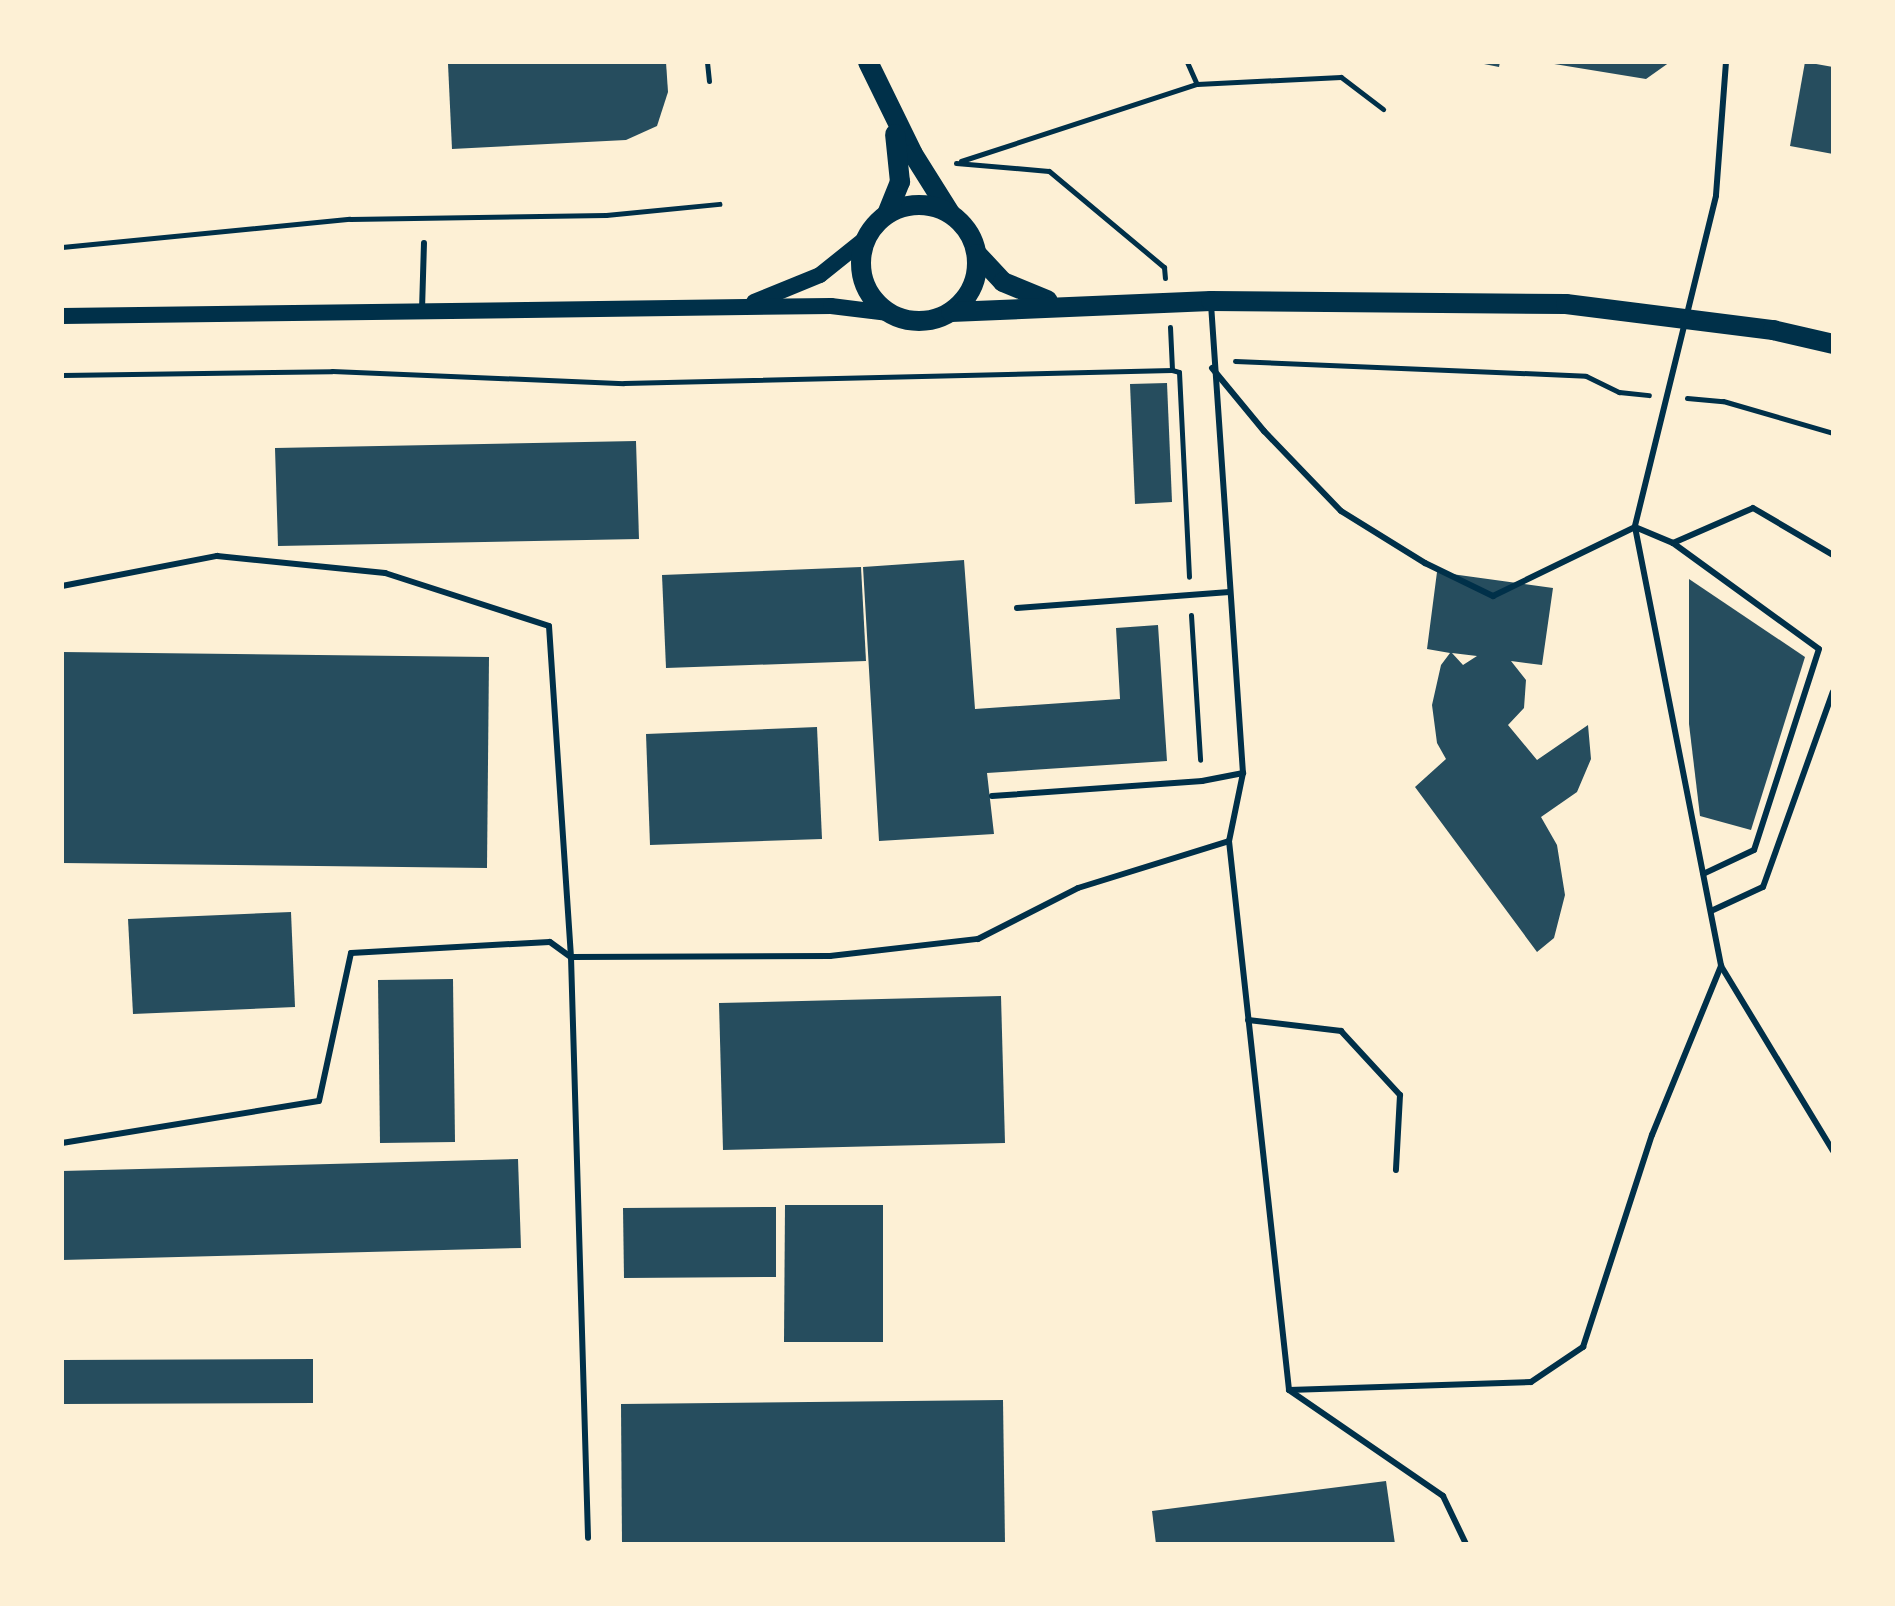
<!DOCTYPE html>
<style>
body{margin:0}
#map{position:relative;width:1895px;height:1606px;overflow:hidden;background:#fdf0d5;font-family:"PT Sans",sans-serif}
div>[style]{position:absolute}
[style*='--x']{left:calc(var(--x)*1px);top:calc(var(--y)*1px);width:calc(var(--w)*1px);rotate:calc(var(--a)*1deg)}
.building>*{inset:0;background:#264d5e}
.path>*{height:5px;margin:-2.5px;padding:0 2.5px;transform-origin:2.5px;border-radius:2.5px;background:#003049}
.service>*{height:6px;margin:-3px;padding:0 3px;transform-origin:3px;border-radius:3px;background:#003049}
.secondary>*{height:16px;margin:-8px;padding:0 8px;transform-origin:8px;border-radius:8px;background:#003049}
.primary>*{height:20px;margin:-10px;padding:0 10px;transform-origin:10px;border-radius:10px;background:#003049}
.primary>.ring{margin:-10px;padding:0;box-sizing:content-box;background:none;border:20px solid #003049;border-radius:50%}
span{translate:-50% -50%;white-space:nowrap;text-align:center;line-height:1.15;-webkit-text-stroke:8px #fdf0d5;paint-order:stroke}
.frame{position:absolute;inset:0;border:64px solid #fdf0d5;pointer-events:none}
</style>
<div id="map">
<div class="building">
<i style="clip-path:polygon(666px 62px,668px 92px,657px 126px,626px 140px,452px 149px,448px 64px)"></i>
<i style="clip-path:polygon(1474px 62px,1500px 62px,1499px 67px)"></i>
<i style="clip-path:polygon(1542px 62px,1670px 62px,1646px 79px)"></i>
<i style="clip-path:polygon(1805px 62px,1833px 67px,1833px 154px,1790px 146px)"></i>
<i style="clip-path:polygon(1167px 383px,1172px 502px,1135px 504px,1130px 384px)"></i>
<i style="clip-path:polygon(636px 441px,639px 539px,278px 546px,275px 448px)"></i>
<i style="clip-path:polygon(964px 560px,975px 709px,1120px 699px,1116px 628px,1158px 625px,1167px 761px,987px 773px,994px 834px,879px 841px,863px 567px)"></i>
<i style="clip-path:polygon(861px 567px,866px 661px,666px 668px,662px 575px)"></i>
<i style="clip-path:polygon(evenodd,1437px 572px,1553px 588px,1542px 665px,1511px 661px,1526px 680px,1524px 708px,1508px 725px,1537px 760px,1588px 725px,1591px 759px,1577px 792px,1541px 817px,1557px 845px,1565px 895px,1554px 938px,1537px 952px,1415px 787px,1446px 759px,1437px 743px,1432px 705px,1441px 665px,1450px 653px,1427px 649px,1437px 572px,1452px 653px,1477px 656px,1463px 665px,1452px 653px)"></i>
<i style="clip-path:polygon(1689px 579px,1805px 657px,1751px 830px,1700px 816px,1689px 724px)"></i>
<i style="clip-path:polygon(62px 652px,489px 657px,487px 868px,62px 863px)"></i>
<i style="clip-path:polygon(817px 727px,822px 839px,650px 845px,646px 734px)"></i>
<i style="clip-path:polygon(291px 912px,295px 1007px,133px 1014px,128px 919px)"></i>
<i style="clip-path:polygon(453px 979px,455px 1142px,380px 1143px,378px 980px)"></i>
<i style="clip-path:polygon(1001px 996px,1005px 1143px,723px 1150px,719px 1003px)"></i>
<i style="clip-path:polygon(518px 1159px,521px 1248px,62px 1260px,62px 1171px)"></i>
<i style="clip-path:polygon(785px 1205px,883px 1205px,883px 1342px,784px 1342px)"></i>
<i style="clip-path:polygon(776px 1207px,776px 1277px,624px 1278px,623px 1208px)"></i>
<i style="clip-path:polygon(313px 1359px,313px 1403px,62px 1404px,62px 1360px)"></i>
<i style="clip-path:polygon(1003px 1400px,1005px 1544px,622px 1544px,621px 1404px)"></i>
<i style="clip-path:polygon(1386px 1481px,1395px 1544px,1156px 1544px,1152px 1511px)"></i>
</div>
<div class="path">
<i style="--x:707;--y:62;--w:19;--a:84"></i>
<i style="--x:1187;--y:62;--w:24;--a:66"></i>
<i style="--x:961;--y:161;--w:248;--a:-18.1"></i>
<i style="--x:1197;--y:84;--w:144;--a:-2.8"></i>
<i style="--x:1341;--y:77;--w:53;--a:37.3"></i>
<i style="--x:956;--y:163;--w:93;--a:4.9"></i>
<i style="--x:1049;--y:171;--w:150;--a:39.9"></i>
<i style="--x:1164;--y:267;--w:11;--a:85"></i>
<i style="--x:62;--y:247;--w:289;--a:-5.6"></i>
<i style="--x:350;--y:219;--w:256;--a:-0.9"></i>
<i style="--x:606;--y:215;--w:114;--a:-5.6"></i>
<i style="--x:1170;--y:327;--w:43;--a:87.3"></i>
<i style="--x:1172;--y:370;--w:7;--a:16"></i>
<i style="--x:1179;--y:372;--w:205;--a:87.2"></i>
<i style="--x:1235;--y:361;--w:351;--a:2.4"></i>
<i style="--x:1586;--y:376;--w:37;--a:26"></i>
<i style="--x:1619;--y:392;--w:30;--a:6"></i>
<i style="--x:62;--y:375;--w:270;--a:-0.8"></i>
<i style="--x:332;--y:371;--w:292;--a:2.4"></i>
<i style="--x:624;--y:383;--w:548;--a:-1.36"></i>
<i style="--x:1687;--y:398;--w:36;--a:5"></i>
<i style="--x:1723;--y:401;--w:115;--a:16.2"></i>
<i style="--x:1191;--y:615;--w:145;--a:86.4"></i>
</div>
<div class="service">
<i style="--x:1726;--y:62;--w:134;--a:94.3"></i>
<i style="--x:1716;--y:196;--w:341;--a:103.8"></i>
<i style="--x:1635;--y:527;--w:447;--a:78.9"></i>
<i style="--x:1721;--y:966;--w:216;--a:58.8"></i>
<i style="--x:1211;--y:304;--w:470;--a:86.1"></i>
<i style="--x:1243;--y:773;--w:69;--a:101.6"></i>
<i style="--x:1229;--y:841;--w:552;--a:83.76"></i>
<i style="--x:1289;--y:1390;--w:242;--a:-1.9"></i>
<i style="--x:1531;--y:1382;--w:63;--a:-33.9"></i>
<i style="--x:1583;--y:1347;--w:223;--a:-72"></i>
<i style="--x:1652;--y:1135;--w:183;--a:-67.8"></i>
<i style="--x:422;--y:310;--w:67;--a:-88.3"></i>
<i style="--x:1212;--y:368;--w:82;--a:50.5"></i>
<i style="--x:1264;--y:431;--w:111;--a:46.1"></i>
<i style="--x:1341;--y:511;--w:99;--a:31.8"></i>
<i style="--x:1425;--y:563;--w:76;--a:25.9"></i>
<i style="--x:1493;--y:596;--w:158;--a:-25.9"></i>
<i style="--x:1635;--y:527;--w:41;--a:22.8"></i>
<i style="--x:1673;--y:543;--w:180;--a:36"></i>
<i style="--x:1819;--y:649;--w:211;--a:107.9"></i>
<i style="--x:1754;--y:850;--w:56;--a:154.8"></i>
<i style="--x:1673;--y:543;--w:87;--a:-23.6"></i>
<i style="--x:1753;--y:508;--w:93;--a:30.4"></i>
<i style="--x:62;--y:586;--w:158;--a:-11"></i>
<i style="--x:217;--y:556;--w:169;--a:5.8"></i>
<i style="--x:385;--y:573;--w:172;--a:17.9"></i>
<i style="--x:549;--y:626;--w:332;--a:86.2"></i>
<i style="--x:571;--y:957;--w:259;--a:-0.2"></i>
<i style="--x:830;--y:956;--w:149;--a:-6.6"></i>
<i style="--x:978;--y:939;--w:112;--a:-27"></i>
<i style="--x:1078;--y:888;--w:158;--a:-17.3"></i>
<i style="--x:1017;--y:608;--w:213;--a:-4.3"></i>
<i style="--x:992;--y:796;--w:211;--a:-4.1"></i>
<i style="--x:1202;--y:781;--w:42;--a:-11"></i>
<i style="--x:1711;--y:911;--w:57;--a:-24.8"></i>
<i style="--x:1763;--y:887;--w:207;--a:-70.3"></i>
<i style="--x:1248;--y:1020;--w:94;--a:6.7"></i>
<i style="--x:1341;--y:1031;--w:87;--a:47.3"></i>
<i style="--x:1400;--y:1095;--w:75;--a:93.1"></i>
<i style="--x:62;--y:1143;--w:260;--a:-9.3"></i>
<i style="--x:319;--y:1101;--w:151;--a:-77.8"></i>
<i style="--x:351;--y:953;--w:199;--a:-3.2"></i>
<i style="--x:550;--y:942;--w:26;--a:36"></i>
<i style="--x:571;--y:957;--w:581;--a:88.32"></i>
<i style="--x:1289;--y:1390;--w:187;--a:34.5"></i>
<i style="--x:1443;--y:1496;--w:53;--a:64.4"></i>
</div>
<div class="secondary">
<i style="--x:754;--y:302;--w:71;--a:-22.2"></i>
<i style="--x:820;--y:275;--w:58;--a:-38.7"></i>
<i style="--x:62;--y:316;--w:769;--a:-0.75"></i>
<i style="--x:831;--y:306;--w:56;--a:7.1"></i>
</div>
<div class="primary">
<i style="--x:868;--y:62;--w:102;--a:63.9"></i>
<i style="--x:913;--y:154;--w:70;--a:57.9"></i>
<i class="ring" style="left:861px;top:205px;width:96px;height:96px"></i>
<i style="--x:887;--y:214;--w:35;--a:-68"></i>
<i style="--x:900;--y:182;--w:48;--a:-95.9"></i>
<i style="--x:977;--y:254;--w:38;--a:47"></i>
<i style="--x:1003;--y:282;--w:48;--a:22.2"></i>
<i style="--x:951;--y:312;--w:260;--a:-2.4"></i>
<i style="--x:1211;--y:301;--w:355;--a:0.5"></i>
<i style="--x:1566;--y:304;--w:209;--a:7.2"></i>
<i style="--x:1773;--y:330;--w:62;--a:13.1"></i>
</div>
<div class="frame"></div>
</div>
